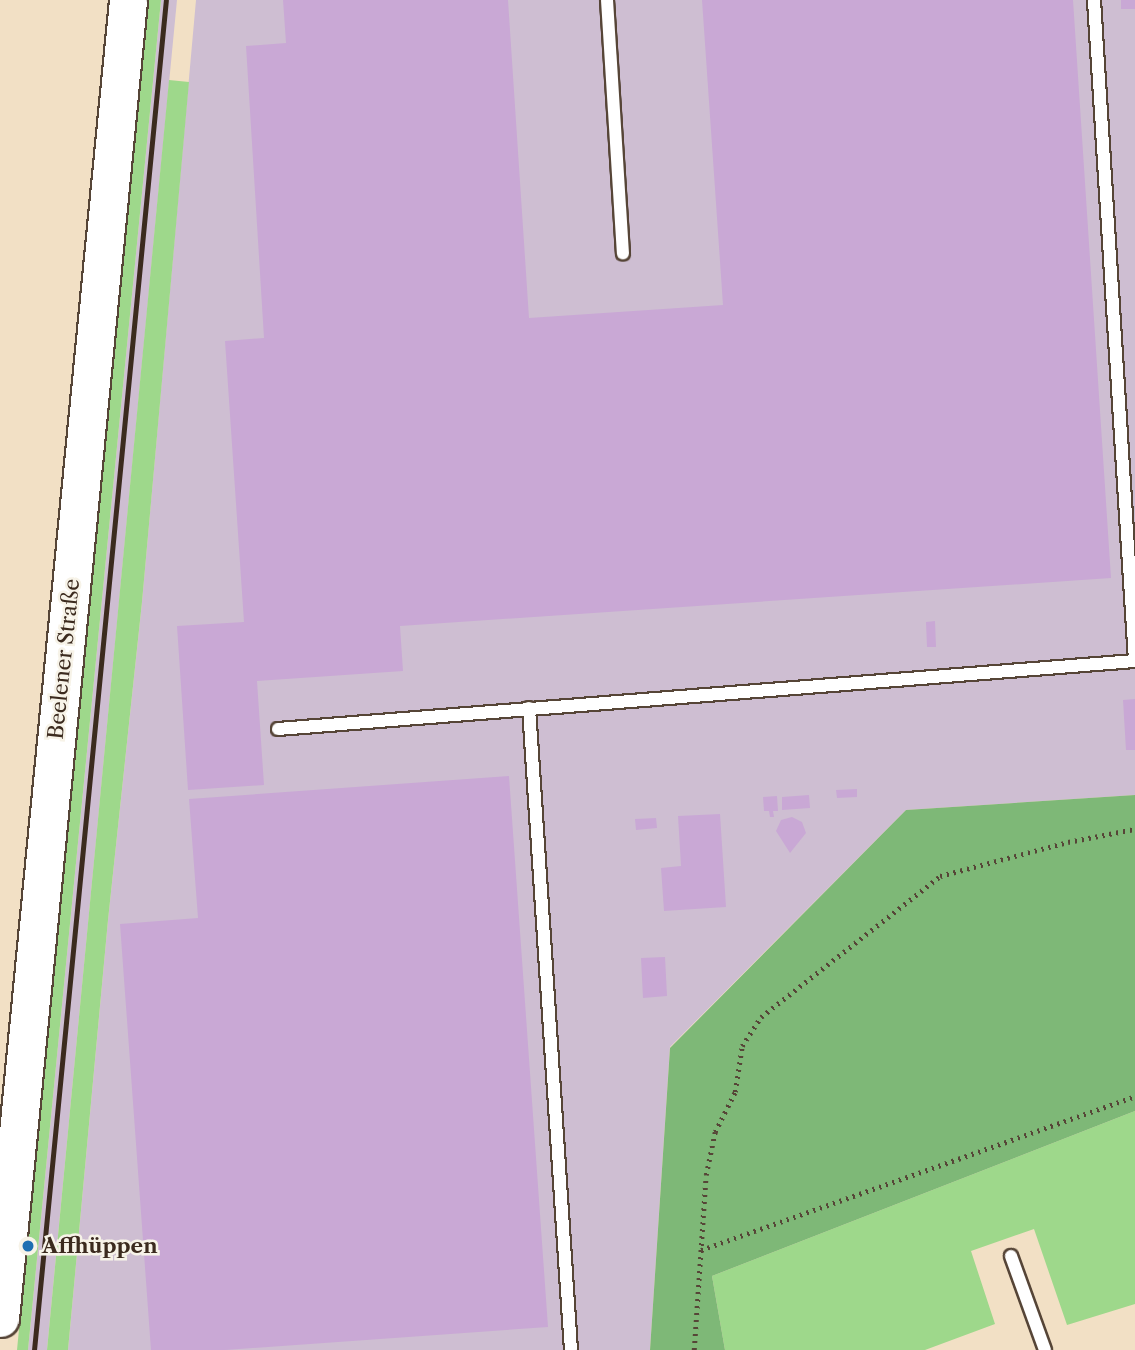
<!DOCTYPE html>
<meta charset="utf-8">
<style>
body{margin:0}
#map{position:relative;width:1135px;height:1350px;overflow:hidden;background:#f2e0c5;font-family:"Libre Caslon Text",serif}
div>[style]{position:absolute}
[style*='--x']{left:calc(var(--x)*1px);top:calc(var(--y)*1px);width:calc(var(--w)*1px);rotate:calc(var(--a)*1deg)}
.industrial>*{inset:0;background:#cebed2}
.green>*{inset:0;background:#9ed88b}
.forest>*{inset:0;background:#7eb877}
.building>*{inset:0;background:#c9a8d5}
.path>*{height:4.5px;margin-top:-2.25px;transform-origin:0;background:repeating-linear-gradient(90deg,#564537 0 2px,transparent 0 7px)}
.roads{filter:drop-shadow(2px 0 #564537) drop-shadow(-2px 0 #564537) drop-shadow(0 2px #564537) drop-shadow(0 -2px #564537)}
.service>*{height:12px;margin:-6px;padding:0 6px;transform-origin:6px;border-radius:6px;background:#fff}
.primary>*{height:37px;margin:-18.5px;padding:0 18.5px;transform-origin:18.5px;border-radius:18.5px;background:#fff}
.rail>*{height:5px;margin:-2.5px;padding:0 2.5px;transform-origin:2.5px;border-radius:2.5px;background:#3b2a1e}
.dots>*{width:19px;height:19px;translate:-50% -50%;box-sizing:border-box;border:4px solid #f7f3e8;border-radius:50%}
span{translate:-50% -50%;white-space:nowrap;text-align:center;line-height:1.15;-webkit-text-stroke:5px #f7f3e8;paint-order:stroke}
.street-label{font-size:21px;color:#3b2a1e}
.poi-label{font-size:21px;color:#3b2a1e;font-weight:700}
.left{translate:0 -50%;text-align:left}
</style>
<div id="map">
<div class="industrial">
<i style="clip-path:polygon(161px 0,177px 0,47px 1350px,28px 1350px)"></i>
<i style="clip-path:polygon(196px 0,1135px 0,1135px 795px,906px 810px,670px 1047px,650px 1350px,68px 1350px,108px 920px,142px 602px)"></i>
</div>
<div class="green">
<i style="clip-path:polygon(148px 0,161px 0,28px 1350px,17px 1350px)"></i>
<i style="clip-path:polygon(169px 80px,189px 82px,142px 602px,108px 920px,68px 1350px,47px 1350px)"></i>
<i style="clip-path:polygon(1135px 1111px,1135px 1304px,1067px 1325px,1034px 1229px,971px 1251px,995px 1324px,925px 1350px,725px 1350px,712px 1276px)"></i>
</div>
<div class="forest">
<i style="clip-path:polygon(1135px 795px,1135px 1111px,712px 1276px,725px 1350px,650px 1350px,670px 1048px,906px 810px)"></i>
</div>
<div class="building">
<i style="clip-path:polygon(283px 0,508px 0,529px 318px,723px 305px,702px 0,1073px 0,1111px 578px,400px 626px,403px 671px,257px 681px,264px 785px,188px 790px,177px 626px,244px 622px,225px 341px,264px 338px,246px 46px,286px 43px)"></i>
<i style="clip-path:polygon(1121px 0,1135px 0,1135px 9px,1121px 9px)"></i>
<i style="clip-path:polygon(935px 621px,936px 647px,927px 647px,926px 622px)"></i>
<i style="clip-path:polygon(1135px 699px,1135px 750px,1126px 750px,1123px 700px)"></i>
<i style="clip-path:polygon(509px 776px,548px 1327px,225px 1350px,151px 1350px,120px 924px,198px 918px,189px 799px)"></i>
<i style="clip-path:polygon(857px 789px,857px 797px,837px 798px,836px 790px)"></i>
<i style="clip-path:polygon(809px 795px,810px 808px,782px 810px,782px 797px)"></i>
<i style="clip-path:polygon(777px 796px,778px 811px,773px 811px,774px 817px,770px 817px,769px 811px,764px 811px,763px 797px)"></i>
<i style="clip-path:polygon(720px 814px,726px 907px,664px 911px,661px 868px,681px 866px,678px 816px)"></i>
<i style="clip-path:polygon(792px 817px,802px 822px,806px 833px,790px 853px,776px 831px,781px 820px)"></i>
<i style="clip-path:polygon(656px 818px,657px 828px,636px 830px,635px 819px)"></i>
<i style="clip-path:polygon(665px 957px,667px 996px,643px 998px,641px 958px)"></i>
</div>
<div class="path">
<i style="--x:701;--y:1250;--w:461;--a:-19.5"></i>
<i style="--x:694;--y:1350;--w:175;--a:-86.1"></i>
<i style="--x:706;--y:1175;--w:44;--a:-78.2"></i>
<i style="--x:715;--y:1132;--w:45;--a:-63.4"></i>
<i style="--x:735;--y:1092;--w:47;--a:-81.3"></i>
<i style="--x:742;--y:1046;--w:35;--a:-57"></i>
<i style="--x:761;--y:1017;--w:228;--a:-38.2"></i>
<i style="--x:940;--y:876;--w:132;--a:-14.9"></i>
<i style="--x:1068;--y:842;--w:68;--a:-11"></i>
</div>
<div class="roads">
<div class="service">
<i style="--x:607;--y:0;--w:254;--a:86.4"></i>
<i style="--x:1094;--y:0;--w:662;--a:86.45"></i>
<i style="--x:529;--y:708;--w:643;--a:86.26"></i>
<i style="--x:278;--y:729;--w:860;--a:-4.54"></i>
<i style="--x:1011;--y:1256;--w:100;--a:70.1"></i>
</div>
<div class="primary">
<i style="--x:0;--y:1318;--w:1324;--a:-84.45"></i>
</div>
</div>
<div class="rail">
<i style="--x:34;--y:1350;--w:1356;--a:-84.42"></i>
</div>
<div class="dots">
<i style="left:28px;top:1246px;background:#1f6fb2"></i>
</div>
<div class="street-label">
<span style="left:64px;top:659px;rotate:-84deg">Beelener Straße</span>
</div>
<div class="poi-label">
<span class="left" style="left:42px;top:1246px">Affhüppen</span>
</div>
</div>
